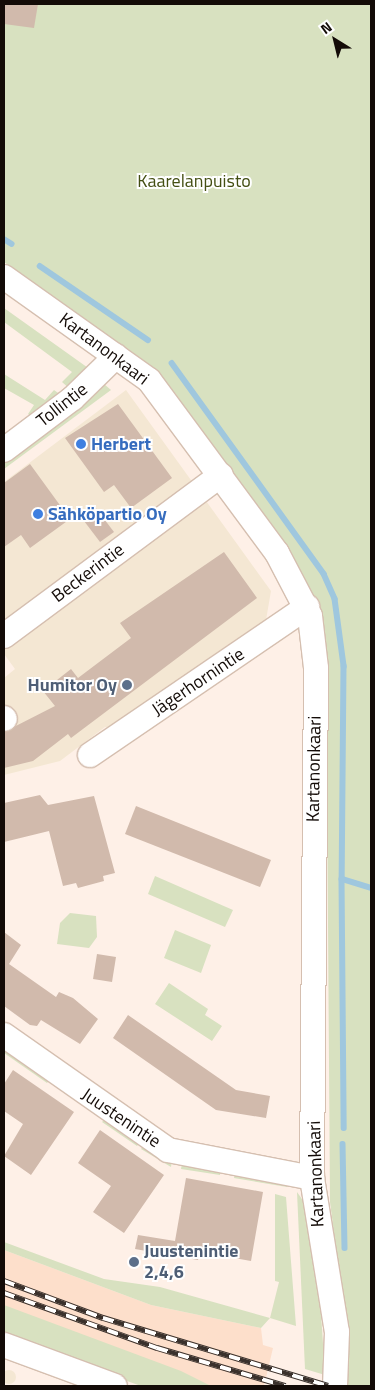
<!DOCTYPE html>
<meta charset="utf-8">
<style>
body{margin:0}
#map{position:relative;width:375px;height:1390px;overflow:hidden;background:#fef0e7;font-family:"Titillium Web",sans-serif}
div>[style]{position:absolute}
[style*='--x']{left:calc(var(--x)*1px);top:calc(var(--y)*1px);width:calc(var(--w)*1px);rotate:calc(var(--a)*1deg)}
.commercial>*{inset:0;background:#f4e7d3}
.round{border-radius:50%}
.built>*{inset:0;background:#fddfcb}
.green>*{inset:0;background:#d8e1c0}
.stream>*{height:5.5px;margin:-2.75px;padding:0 2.75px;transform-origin:2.75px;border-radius:2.75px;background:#9fc7de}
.building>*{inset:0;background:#d1baac}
.roads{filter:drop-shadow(1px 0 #d5bfb0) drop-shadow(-1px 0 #d5bfb0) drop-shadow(0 1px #d5bfb0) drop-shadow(0 -1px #d5bfb0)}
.minor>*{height:24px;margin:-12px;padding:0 12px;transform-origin:12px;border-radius:12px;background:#fff}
.rail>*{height:5.5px;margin-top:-2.75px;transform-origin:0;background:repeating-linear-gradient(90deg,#fff 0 11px,#3a312c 0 22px);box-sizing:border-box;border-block:1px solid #3a312c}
.dots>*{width:14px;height:14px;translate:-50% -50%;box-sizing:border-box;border:2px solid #fff;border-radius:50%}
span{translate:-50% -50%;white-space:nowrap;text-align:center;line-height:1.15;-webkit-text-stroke:4px #fff;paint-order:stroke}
.park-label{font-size:18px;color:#434e12}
.street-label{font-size:18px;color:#130b07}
.shop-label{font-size:18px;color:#366cbe;font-weight:700}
.left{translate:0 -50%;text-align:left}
.service-label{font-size:18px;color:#4e5e75;font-weight:700}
.right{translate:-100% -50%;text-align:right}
.frame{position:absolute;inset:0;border:5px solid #130b07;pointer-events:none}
.north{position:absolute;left:310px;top:15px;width:50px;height:50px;-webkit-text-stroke:4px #fff;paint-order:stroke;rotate:324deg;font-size:14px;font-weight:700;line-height:20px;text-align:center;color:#130b07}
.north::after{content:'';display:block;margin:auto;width:18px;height:22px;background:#130b07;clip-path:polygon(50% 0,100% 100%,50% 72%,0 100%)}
</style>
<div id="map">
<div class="commercial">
<i style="clip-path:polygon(126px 390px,271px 591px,266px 620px,117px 729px,105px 727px,60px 761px,4px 775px,4px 678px,15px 669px,4px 654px,4px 482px)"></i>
<i class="round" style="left:2px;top:1370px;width:14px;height:14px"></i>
</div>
<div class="built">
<i style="clip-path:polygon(4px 1250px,151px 1305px,261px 1328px,263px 1345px,273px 1348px,264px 1386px,174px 1386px,4px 1326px)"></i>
</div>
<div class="green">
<i style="clip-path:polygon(4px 4px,371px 4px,371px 1386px,348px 1386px,347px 1335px,330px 1202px,326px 644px,317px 605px,292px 559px,175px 393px,154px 371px,4px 262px)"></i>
<i style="clip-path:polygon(4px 308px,91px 370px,71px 390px,62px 382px,72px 372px,4px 322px)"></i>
<i style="clip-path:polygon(4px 374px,45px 400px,54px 390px,65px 398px,34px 419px,28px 414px,34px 405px,4px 388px)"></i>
<i style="clip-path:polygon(104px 384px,111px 390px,4px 469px,4px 458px)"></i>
<i style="clip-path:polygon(155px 876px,233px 910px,225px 927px,148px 894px)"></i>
<i style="clip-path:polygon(70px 913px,96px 916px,97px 937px,89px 948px,57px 944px,60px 923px)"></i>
<i style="clip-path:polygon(175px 930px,211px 945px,201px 973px,164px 958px)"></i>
<i style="clip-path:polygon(169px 983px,208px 1009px,205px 1015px,222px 1026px,212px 1041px,155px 1004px)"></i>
<i style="clip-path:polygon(4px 1047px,50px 1079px,47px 1083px,4px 1053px)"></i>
<i style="clip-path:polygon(106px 1118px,140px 1142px,137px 1146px,102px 1122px)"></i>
<i style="clip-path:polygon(144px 1145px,172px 1160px,171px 1167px,141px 1149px)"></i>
<i style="clip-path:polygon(182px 1163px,220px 1170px,220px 1175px,181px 1169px)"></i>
<i style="clip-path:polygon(235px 1173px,287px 1184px,287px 1187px,234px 1178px)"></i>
<i style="clip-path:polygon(297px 1192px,304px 1202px,321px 1313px,325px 1375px,305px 1369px)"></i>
<i style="clip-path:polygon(275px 1194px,286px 1197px,296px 1326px,270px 1318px,261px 1328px,151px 1305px,4px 1250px,4px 1242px,104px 1279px,160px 1287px,270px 1318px,279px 1282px,275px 1281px)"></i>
<i style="clip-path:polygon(4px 1305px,181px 1371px,211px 1386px,141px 1386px,4px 1337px)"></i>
</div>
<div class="stream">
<i style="--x:4;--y:239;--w:9;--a:32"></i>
<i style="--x:40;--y:266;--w:131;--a:34.4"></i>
<i style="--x:172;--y:363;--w:260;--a:54.2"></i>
<i style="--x:324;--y:574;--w:27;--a:66"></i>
<i style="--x:335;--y:599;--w:68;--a:82.3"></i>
<i style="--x:344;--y:666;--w:213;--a:90.5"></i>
<i style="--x:342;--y:879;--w:30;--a:17"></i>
<i style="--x:342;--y:879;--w:249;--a:89.5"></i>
<i style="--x:343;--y:1144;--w:104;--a:88.9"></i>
</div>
<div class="building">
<i style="clip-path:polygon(4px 4px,38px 4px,34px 28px,4px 24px)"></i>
<i style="clip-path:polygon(118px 404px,172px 478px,131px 508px,114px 485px,104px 492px,65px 438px)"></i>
<i style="clip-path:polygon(30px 464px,70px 519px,30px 548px,21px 535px,4px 547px,4px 483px)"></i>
<i style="clip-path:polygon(95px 507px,114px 532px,100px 542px,81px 517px)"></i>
<i style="clip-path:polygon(224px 552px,257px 598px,71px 738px,68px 734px,33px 761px,4px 768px,4px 732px,55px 706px,43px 691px,71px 669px,78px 678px,131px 638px,120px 623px)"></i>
<i style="clip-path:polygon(40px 795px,48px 805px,94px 796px,115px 873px,103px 876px,104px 881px,78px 888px,76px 883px,63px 886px,49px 831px,4px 842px,4px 803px)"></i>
<i style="clip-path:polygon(136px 806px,271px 860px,260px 887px,125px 834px)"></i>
<i style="clip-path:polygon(4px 932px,21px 945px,9px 964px,56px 997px,59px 992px,73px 998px,98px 1019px,80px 1044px,41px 1020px,37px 1026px,30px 1025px,4px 1006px)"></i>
<i style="clip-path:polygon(97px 954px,116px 957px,112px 982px,93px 979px)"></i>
<i style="clip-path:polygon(128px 1015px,236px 1090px,270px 1096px,266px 1118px,216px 1110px,113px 1038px)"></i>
<i style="clip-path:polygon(13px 1070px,74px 1112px,31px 1175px,4px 1156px,23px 1124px,4px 1111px,4px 1084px)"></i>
<i style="clip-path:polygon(100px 1130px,164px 1175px,124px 1233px,93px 1212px,111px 1186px,78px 1163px)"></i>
<i style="clip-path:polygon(186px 1178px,263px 1192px,251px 1261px,200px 1252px,198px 1260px,135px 1249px,138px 1235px,175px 1241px)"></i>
</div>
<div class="roads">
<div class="minor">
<i style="--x:4;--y:277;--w:178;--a:35.4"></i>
<i style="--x:149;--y:380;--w:215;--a:53.5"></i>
<i style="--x:277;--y:553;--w:71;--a:62.4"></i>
<i style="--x:310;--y:616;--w:52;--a:83.4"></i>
<i style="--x:316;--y:668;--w:510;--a:90.45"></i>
<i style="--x:312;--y:1178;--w:156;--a:80.8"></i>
<i style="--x:337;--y:1332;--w:54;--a:92.1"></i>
<i style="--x:4;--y:450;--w:86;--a:-37"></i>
<i style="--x:73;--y:398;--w:60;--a:-44.3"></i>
<i style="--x:4;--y:636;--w:270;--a:-36.6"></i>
<i style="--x:4;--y:718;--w:1;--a:45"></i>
<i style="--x:90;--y:755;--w:263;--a:-34.3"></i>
<i style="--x:4;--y:1035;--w:200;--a:35"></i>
<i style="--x:168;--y:1150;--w:147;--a:11"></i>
<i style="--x:4;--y:1345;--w:118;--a:20.3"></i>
</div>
</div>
<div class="rail">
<i style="--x:4;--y:1281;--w:106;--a:20.5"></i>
<i style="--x:103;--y:1318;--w:235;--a:16.8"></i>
<i style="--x:4;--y:1293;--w:163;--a:19.8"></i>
<i style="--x:157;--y:1348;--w:134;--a:16.5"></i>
</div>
<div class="dots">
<i style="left:81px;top:444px;background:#3f7fe0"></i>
<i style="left:38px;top:514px;background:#3f7fe0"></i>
<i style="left:127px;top:685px;background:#5c6f8a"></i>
<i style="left:134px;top:1262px;background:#5c6f8a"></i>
</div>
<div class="park-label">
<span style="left:194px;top:181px">Kaarelanpuisto</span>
</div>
<div class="street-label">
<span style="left:104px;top:349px;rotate:37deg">Kartanonkaari</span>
<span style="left:62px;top:405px;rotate:-38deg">Tollintie</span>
<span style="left:88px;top:573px;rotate:-37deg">Beckerintie</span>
<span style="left:198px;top:682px;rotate:-34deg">Jägerhornintie</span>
<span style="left:314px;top:769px;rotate:-89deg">Kartanonkaari</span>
<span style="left:121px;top:1118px;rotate:34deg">Juustenintie</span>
<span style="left:316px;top:1174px;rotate:-92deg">Kartanonkaari</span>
</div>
<div class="shop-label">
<span class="left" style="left:91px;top:444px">Herbert</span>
<span class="left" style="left:48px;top:514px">Sähköpartio Oy</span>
</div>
<div class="service-label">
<span class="right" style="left:117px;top:685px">Humitor Oy</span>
<span class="left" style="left:144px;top:1262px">Juustenintie<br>2,4,6</span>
</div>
<div class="frame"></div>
<div class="north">N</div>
</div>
